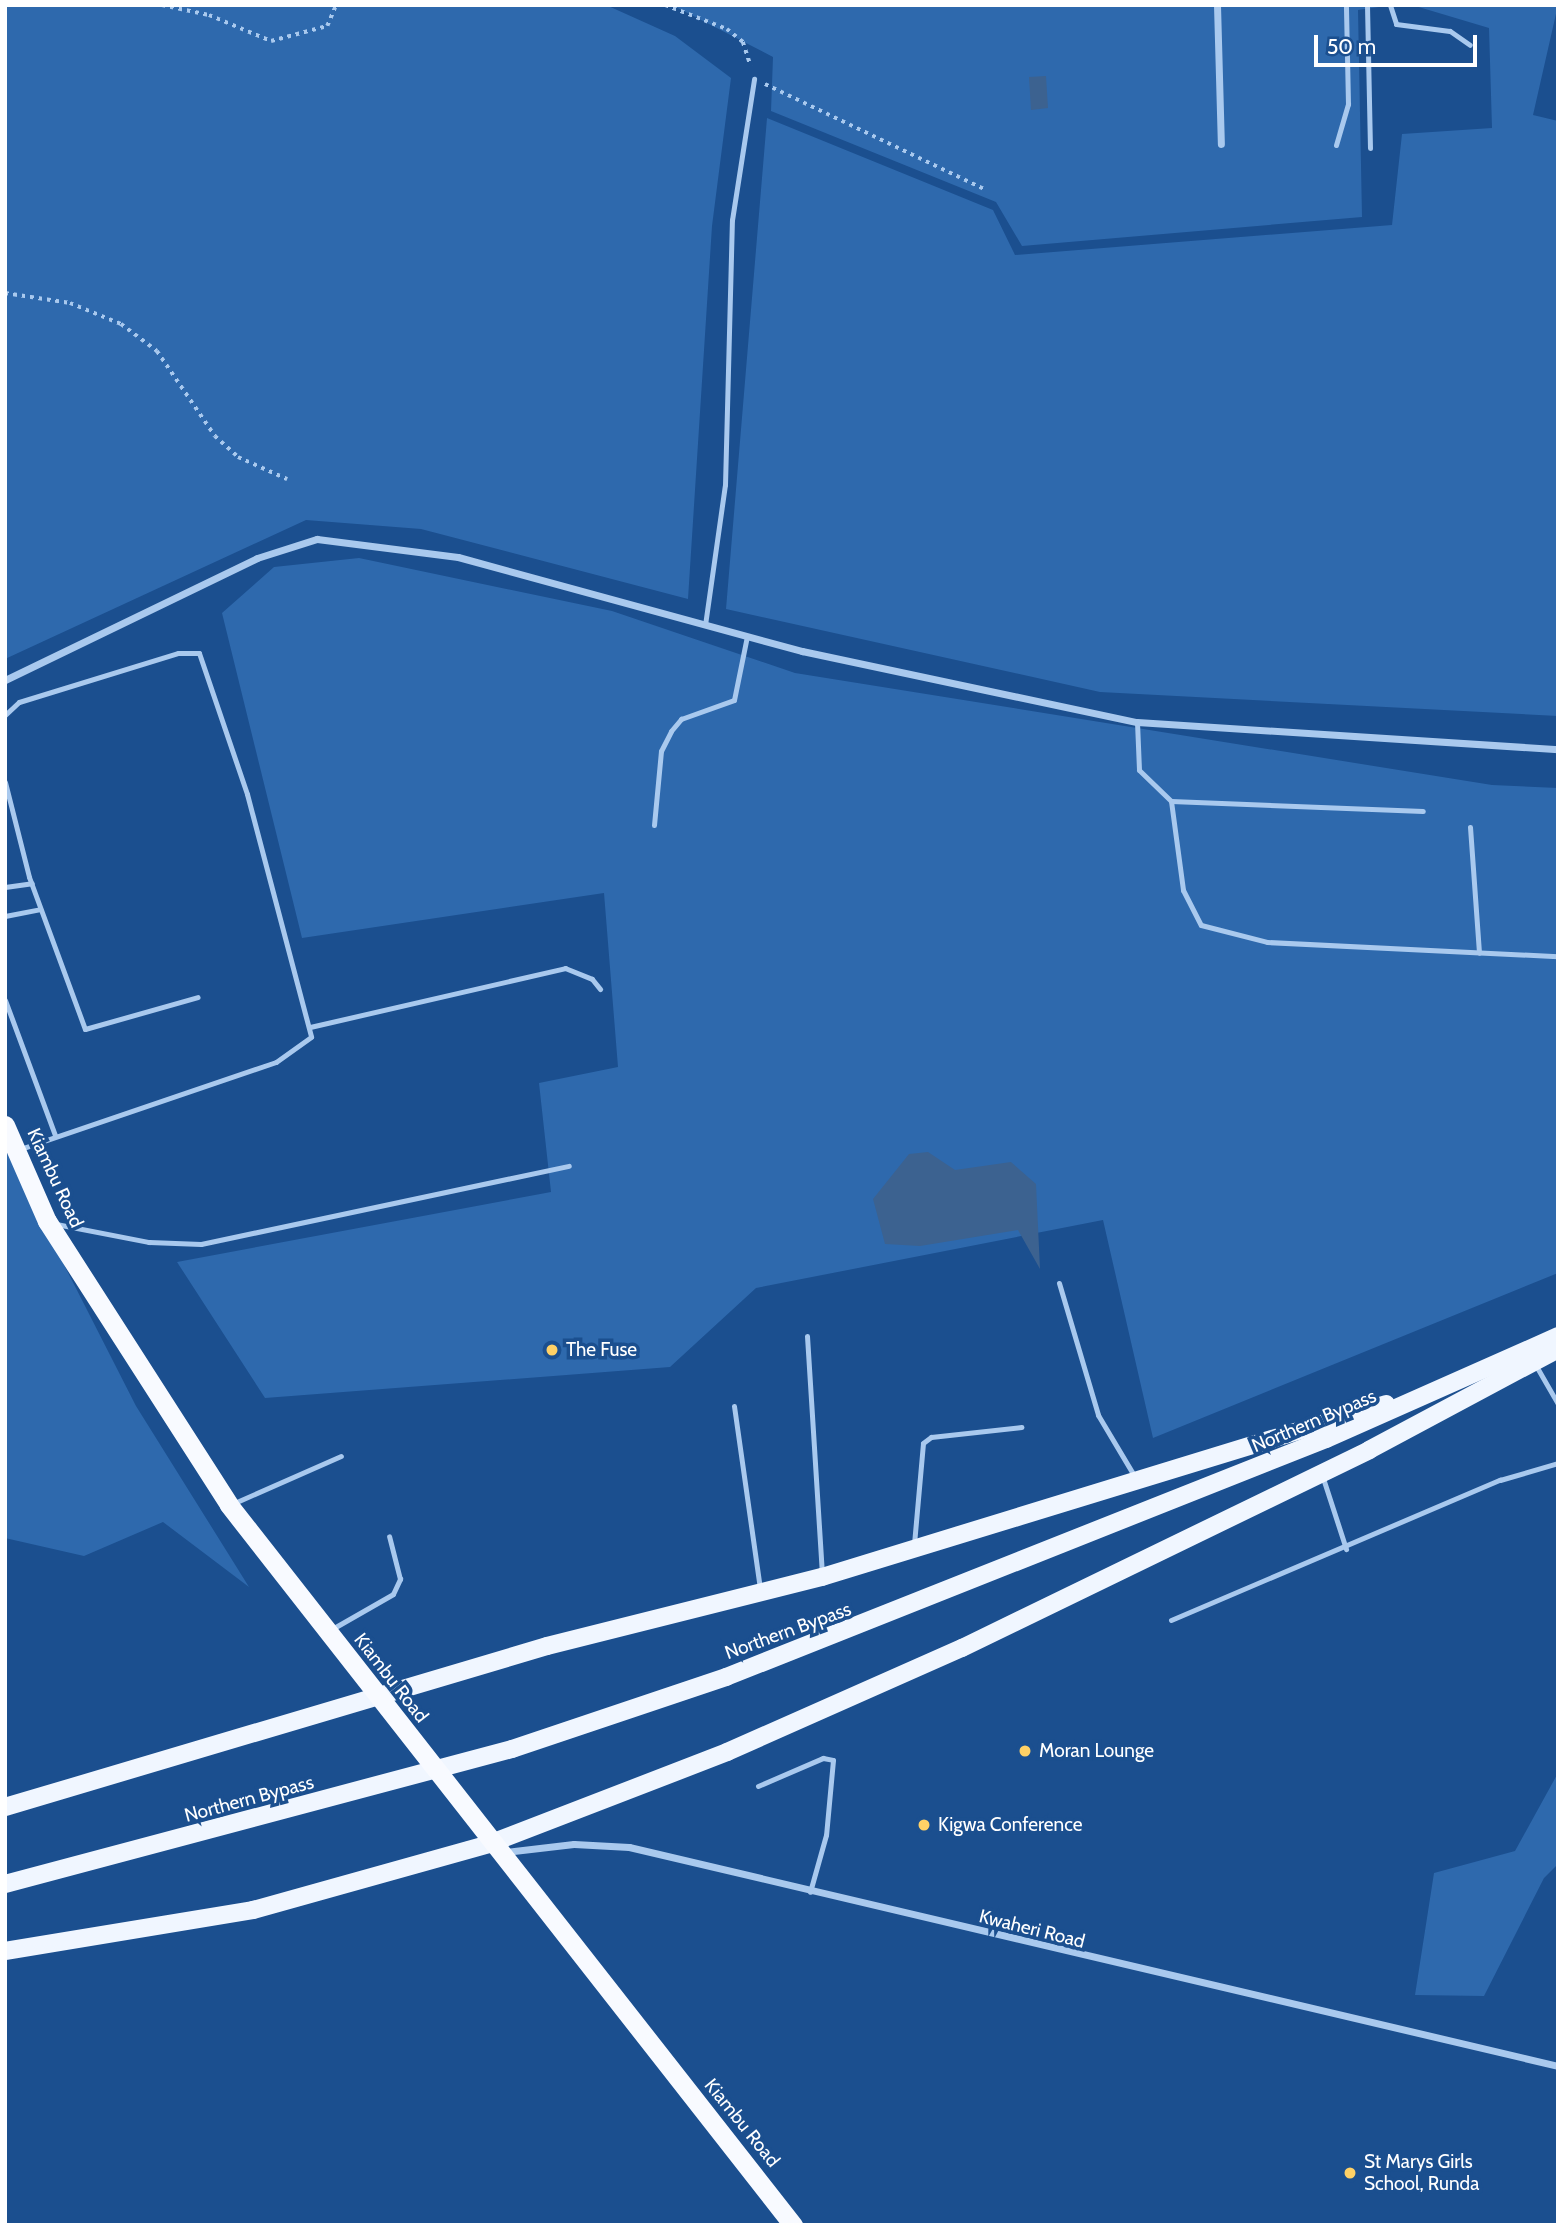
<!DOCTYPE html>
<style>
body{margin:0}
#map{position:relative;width:1563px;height:2230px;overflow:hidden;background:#1b4f8f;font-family:Cabin,sans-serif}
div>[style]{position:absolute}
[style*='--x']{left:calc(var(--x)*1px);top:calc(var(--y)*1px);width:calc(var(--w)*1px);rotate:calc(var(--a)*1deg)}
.green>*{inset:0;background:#2e69ad}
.water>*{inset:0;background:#3c6290}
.path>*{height:3.5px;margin-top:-1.75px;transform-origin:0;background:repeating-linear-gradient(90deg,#a9c9ee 0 3.5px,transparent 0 8.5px)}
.service>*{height:5px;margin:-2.5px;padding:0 2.5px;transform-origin:2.5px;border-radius:2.5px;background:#a9c9ee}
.minor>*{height:7px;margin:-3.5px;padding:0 3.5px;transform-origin:3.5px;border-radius:3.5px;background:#a9c9ee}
.primary>*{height:18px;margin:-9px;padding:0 9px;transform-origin:9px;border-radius:9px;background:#f0f6ff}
.trunk>*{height:19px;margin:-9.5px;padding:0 9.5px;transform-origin:9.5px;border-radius:9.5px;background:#f8faff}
.dots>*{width:19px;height:19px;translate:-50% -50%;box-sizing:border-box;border:4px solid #1b4f8f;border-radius:50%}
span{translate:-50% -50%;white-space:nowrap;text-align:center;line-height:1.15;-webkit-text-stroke:7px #1b4f8f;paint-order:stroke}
.street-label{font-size:19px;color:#fff}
.poi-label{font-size:19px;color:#fff}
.left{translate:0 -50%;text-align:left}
.frame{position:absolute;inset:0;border:7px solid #fff;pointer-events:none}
.scale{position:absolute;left:1314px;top:35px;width:163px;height:32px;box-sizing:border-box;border:4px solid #fff;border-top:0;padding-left:9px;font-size:21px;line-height:24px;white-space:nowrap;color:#fff;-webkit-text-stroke:5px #1b4f8f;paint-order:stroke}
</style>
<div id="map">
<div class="green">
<i style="clip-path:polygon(5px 5px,606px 5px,675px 36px,731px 78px,712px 226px,688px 599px,421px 529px,306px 520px,5px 659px)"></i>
<i style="clip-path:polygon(672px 5px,1393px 5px,1358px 10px,1362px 217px,1022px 246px,996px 202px,771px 111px,773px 57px)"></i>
<i style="clip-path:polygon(1412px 5px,1558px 5px,1533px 115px,1558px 121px,1558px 716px,1100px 692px,726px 609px,767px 118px,993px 210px,1015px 255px,1392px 225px,1402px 134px,1492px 128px,1489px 28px)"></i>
<i style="clip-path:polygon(359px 558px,612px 611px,795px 673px,1492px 785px,1558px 788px,1558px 1273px,1153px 1438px,1103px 1220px,756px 1288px,670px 1367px,265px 1398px,177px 1262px,551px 1192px,539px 1083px,618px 1067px,604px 893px,302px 938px,222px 613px,274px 567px)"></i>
<i style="clip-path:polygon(5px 1149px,136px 1406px,249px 1587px,163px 1522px,84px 1556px,5px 1538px)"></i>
<i style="clip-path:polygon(1558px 1773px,1558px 1864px,1544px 1878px,1484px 1996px,1415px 1995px,1434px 1873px,1515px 1851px)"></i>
</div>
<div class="water">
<i style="clip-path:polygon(1046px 76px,1048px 108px,1031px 110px,1029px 77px)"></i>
<i style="clip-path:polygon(928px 1152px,955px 1170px,1011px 1162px,1036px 1184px,1040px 1269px,1018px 1230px,920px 1246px,885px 1244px,873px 1199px,909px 1154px)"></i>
</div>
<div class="path">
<i style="--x:162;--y:5;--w:48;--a:12"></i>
<i style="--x:209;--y:15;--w:67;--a:22.8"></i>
<i style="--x:271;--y:41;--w:58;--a:-15"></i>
<i style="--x:327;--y:26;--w:23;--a:-67"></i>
<i style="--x:665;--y:5;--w:66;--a:21.2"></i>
<i style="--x:727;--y:29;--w:21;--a:39"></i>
<i style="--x:743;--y:42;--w:25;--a:72"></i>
<i style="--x:765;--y:84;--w:243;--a:25.6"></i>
<i style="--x:5;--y:293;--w:66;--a:8.7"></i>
<i style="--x:70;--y:303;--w:55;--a:22.4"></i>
<i style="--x:121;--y:324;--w:45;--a:36.9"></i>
<i style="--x:157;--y:351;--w:103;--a:55.7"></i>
<i style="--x:215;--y:436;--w:31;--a:42"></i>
<i style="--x:238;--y:457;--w:54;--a:24.2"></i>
</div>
<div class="service">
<i style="--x:1367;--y:5;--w:143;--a:88.8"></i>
<i style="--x:1390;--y:5;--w:20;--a:72"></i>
<i style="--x:1396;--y:24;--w:54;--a:7.4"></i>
<i style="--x:1450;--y:31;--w:24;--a:35"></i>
<i style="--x:1336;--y:145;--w:43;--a:-73.7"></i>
<i style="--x:1348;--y:104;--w:99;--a:-91.2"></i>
<i style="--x:705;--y:625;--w:141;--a:-81.9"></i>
<i style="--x:725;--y:485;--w:265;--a:-88.5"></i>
<i style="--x:732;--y:220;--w:143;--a:-81.1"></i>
<i style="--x:5;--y:715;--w:19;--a:-43"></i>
<i style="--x:19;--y:702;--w:166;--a:-17.1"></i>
<i style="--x:178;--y:653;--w:21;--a:0"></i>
<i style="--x:199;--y:653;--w:149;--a:71.2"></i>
<i style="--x:247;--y:794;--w:251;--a:75.2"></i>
<i style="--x:311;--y:1037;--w:43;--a:144.5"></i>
<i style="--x:276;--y:1062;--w:269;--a:161.2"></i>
<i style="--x:1137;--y:722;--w:48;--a:87.6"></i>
<i style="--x:1139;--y:770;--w:45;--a:44.1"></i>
<i style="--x:1171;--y:801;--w:90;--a:82.3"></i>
<i style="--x:1183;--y:890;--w:39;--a:63"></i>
<i style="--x:1201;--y:925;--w:68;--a:14.4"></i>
<i style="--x:1267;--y:942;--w:291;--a:2.8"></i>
<i style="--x:5;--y:782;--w:98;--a:75.8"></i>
<i style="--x:29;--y:877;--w:162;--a:69.8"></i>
<i style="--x:85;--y:1029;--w:117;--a:-15.8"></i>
<i style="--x:1171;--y:801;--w:252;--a:2.3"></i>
<i style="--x:654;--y:825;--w:74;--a:-84.6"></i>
<i style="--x:661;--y:751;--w:22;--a:-63"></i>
<i style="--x:671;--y:731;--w:16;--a:-50"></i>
<i style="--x:681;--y:719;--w:56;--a:-19.7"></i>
<i style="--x:734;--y:700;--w:65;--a:-78.5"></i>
<i style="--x:1470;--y:827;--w:126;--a:85.9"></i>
<i style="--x:5;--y:887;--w:27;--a:-8"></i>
<i style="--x:5;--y:916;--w:36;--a:-11"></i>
<i style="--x:5;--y:1000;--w:144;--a:69.7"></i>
<i style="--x:310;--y:1027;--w:262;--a:-13"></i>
<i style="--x:565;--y:968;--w:29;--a:22"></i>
<i style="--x:592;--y:979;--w:13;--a:51"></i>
<i style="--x:56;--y:1224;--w:95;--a:11"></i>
<i style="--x:149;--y:1242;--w:52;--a:2.2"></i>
<i style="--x:201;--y:1244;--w:376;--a:-12"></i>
<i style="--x:1059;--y:1283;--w:138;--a:73.5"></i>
<i style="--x:1098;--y:1415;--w:72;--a:59.2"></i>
<i style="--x:807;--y:1336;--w:238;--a:86.4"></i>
<i style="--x:1535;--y:1364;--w:46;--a:60.1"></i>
<i style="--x:734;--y:1406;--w:185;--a:81.9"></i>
<i style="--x:1322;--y:1475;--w:78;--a:72"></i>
<i style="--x:232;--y:1504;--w:119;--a:-23.8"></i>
<i style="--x:914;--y:1544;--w:101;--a:-84.9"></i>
<i style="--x:923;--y:1443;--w:10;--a:-37"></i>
<i style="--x:931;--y:1437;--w:91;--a:-6.3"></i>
<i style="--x:1171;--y:1620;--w:358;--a:-23.1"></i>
<i style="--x:1500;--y:1480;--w:60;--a:-16.3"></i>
<i style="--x:332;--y:1629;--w:70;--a:-29.8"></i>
<i style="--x:393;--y:1594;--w:17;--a:-65"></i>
<i style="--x:400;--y:1579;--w:44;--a:-104.3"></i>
<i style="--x:758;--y:1786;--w:71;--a:-23.3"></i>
<i style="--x:823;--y:1758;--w:10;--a:11"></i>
<i style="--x:833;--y:1760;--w:75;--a:95.3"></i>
<i style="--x:826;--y:1835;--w:59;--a:105.7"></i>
</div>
<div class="minor">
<i style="--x:1217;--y:5;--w:139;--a:88.4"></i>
<i style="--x:5;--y:680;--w:280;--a:-25.8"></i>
<i style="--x:257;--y:558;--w:63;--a:-17.6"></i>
<i style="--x:317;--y:539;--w:142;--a:7.3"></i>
<i style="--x:458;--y:557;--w:357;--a:15.3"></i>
<i style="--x:802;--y:651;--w:342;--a:12"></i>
<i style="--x:1137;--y:722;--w:422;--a:3.7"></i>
<i style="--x:506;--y:1852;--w:68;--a:-6.7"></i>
<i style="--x:574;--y:1844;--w:55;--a:3.1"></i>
<i style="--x:629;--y:1847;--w:954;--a:13.26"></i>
</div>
<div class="primary">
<i style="--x:5;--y:1807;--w:565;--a:-16.54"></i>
<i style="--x:547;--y:1646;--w:284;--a:-14.1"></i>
<i style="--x:822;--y:1577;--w:590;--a:-17.05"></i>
<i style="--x:5;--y:1884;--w:525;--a:-14.91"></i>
<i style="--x:512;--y:1749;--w:226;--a:-18.6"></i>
<i style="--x:726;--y:1677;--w:645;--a:-21.64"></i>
<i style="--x:1326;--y:1439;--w:254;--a:-23.9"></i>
<i style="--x:5;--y:1951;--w:251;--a:-9.4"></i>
<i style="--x:253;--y:1910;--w:245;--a:-15.6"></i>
<i style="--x:489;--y:1844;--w:255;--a:-21.1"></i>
<i style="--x:727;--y:1752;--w:257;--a:-23.9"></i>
<i style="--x:962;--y:1648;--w:453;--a:-25.9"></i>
<i style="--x:1369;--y:1450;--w:214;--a:-28.1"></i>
</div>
<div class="trunk">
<i style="--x:5;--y:1125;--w:105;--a:66.4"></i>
<i style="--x:47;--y:1221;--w:337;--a:57.3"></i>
<i style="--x:229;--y:1505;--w:915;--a:51.93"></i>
</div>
<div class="dots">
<i style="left:552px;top:1350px;background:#ffd166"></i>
<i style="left:1025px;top:1751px;background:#ffd166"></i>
<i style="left:924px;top:1825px;background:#ffd166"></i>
<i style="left:1350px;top:2173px;background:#ffd166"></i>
</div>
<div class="street-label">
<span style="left:55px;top:1178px;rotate:65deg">Kiambu Road</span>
<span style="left:1314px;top:1421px;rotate:-23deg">Northern Bypass</span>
<span style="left:788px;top:1631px;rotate:-20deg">Northern Bypass</span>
<span style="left:391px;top:1678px;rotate:52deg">Kiambu Road</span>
<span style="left:249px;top:1799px;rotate:-15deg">Northern Bypass</span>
<span style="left:1032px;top:1929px;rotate:14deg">Kwaheri Road</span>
<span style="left:742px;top:2123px;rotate:51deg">Kiambu Road</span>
</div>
<div class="poi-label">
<span class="left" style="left:566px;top:1350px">The Fuse</span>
<span class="left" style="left:1039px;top:1751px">Moran Lounge</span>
<span class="left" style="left:938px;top:1825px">Kigwa Conference</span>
<span class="left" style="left:1364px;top:2173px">St Marys Girls<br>School, Runda</span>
</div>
<div class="frame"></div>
<div class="scale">50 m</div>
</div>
